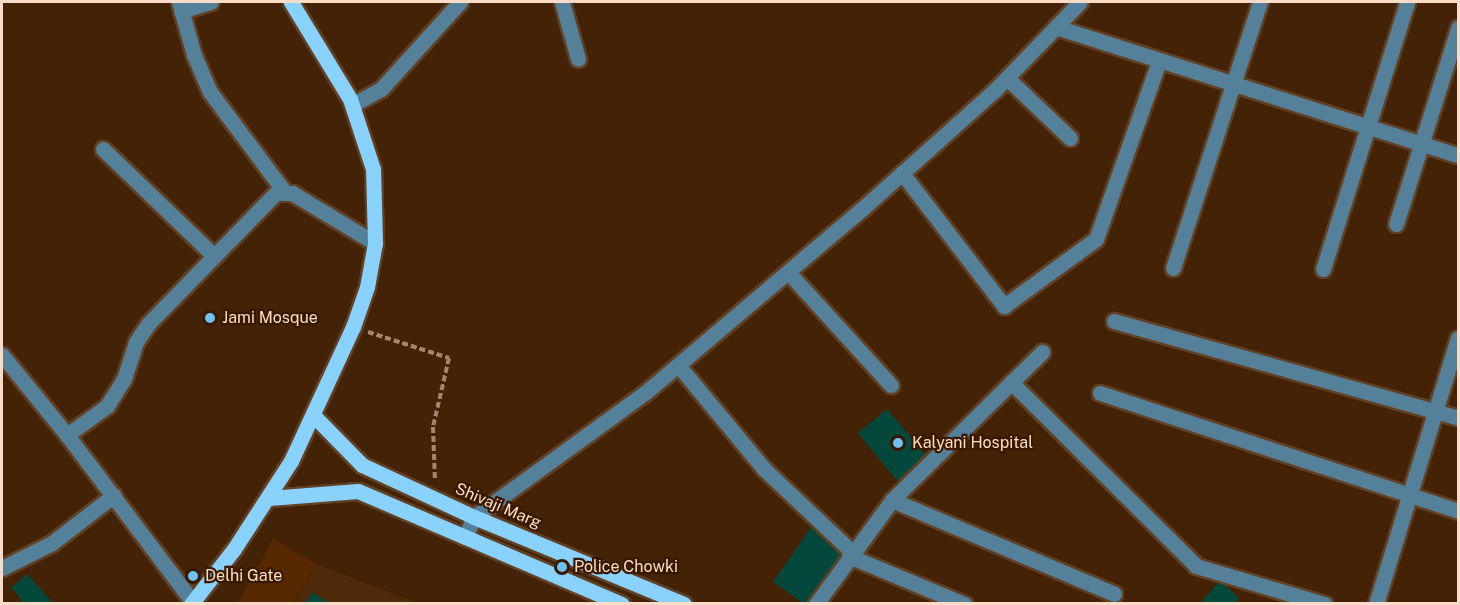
<!DOCTYPE html>
<style>
body{margin:0}
#map{position:relative;width:1460px;height:605px;overflow:hidden;background:#442205;font-family:"Public Sans",sans-serif}
div>[style]{position:absolute}
[style*='--x']{left:calc(var(--x)*1px);top:calc(var(--y)*1px);width:calc(var(--w)*1px);rotate:calc(var(--a)*1deg)}
.built>*{inset:0;background:#4f2a09}
.green>*{inset:0;background:#582900}
.building>*{inset:0;background:#04483c}
.path>*{height:4px;margin-top:-2px;transform-origin:0;background:repeating-linear-gradient(90deg,#a5856d 0 6px,transparent 0 9px)}
.roads{filter:drop-shadow(2px 0 #614024) drop-shadow(-2px 0 #614024) drop-shadow(0 2px #614024) drop-shadow(0 -2px #614024)}
.minor>*{height:15px;margin:-7.5px;padding:0 7.5px;transform-origin:7.5px;border-radius:7.5px;background:#54809a}
.major>*{height:15px;margin:-7.5px;padding:0 7.5px;transform-origin:7.5px;border-radius:7.5px;background:#8ad2fe}
.dots>*{width:16px;height:16px;translate:-50% -50%;box-sizing:border-box;border:3px solid #391800;border-radius:50%}
span{translate:-50% -50%;white-space:nowrap;text-align:center;line-height:1.15;-webkit-text-stroke:4.5px #391800;paint-order:stroke}
.poi-label{font-size:16px;color:#fadbc7}
.left{translate:0 -50%;text-align:left}
.street-label{font-size:16px;color:#fadbc7}
.frame{position:absolute;inset:0;border:3px solid #fadbc7;pointer-events:none}
</style>
<div id="map">
<div class="built">
<i style="clip-path:polygon(316px 564px,417px 603px,293px 604px)"></i>
</div>
<div class="green">
<i style="clip-path:polygon(273px 539px,316px 564px,293px 603px,238px 603px)"></i>
</div>
<div class="building">
<i style="clip-path:polygon(887px 409px,929px 459px,899px 483px,858px 433px)"></i>
<i style="clip-path:polygon(812px 526px,848px 552px,812px 604px,804px 604px,773px 582px)"></i>
<i style="clip-path:polygon(27px 574px,54px 604px,19px 604px,22px 600px,11px 588px)"></i>
<i style="clip-path:polygon(1220px 581px,1239px 598px,1234px 604px,1199px 604px)"></i>
<i style="clip-path:polygon(312px 592px,331px 604px,305px 604px)"></i>
</div>
<div class="path">
<i style="--x:368;--y:332;--w:85;--a:17.8"></i>
<i style="--x:449;--y:358;--w:71;--a:103.1"></i>
<i style="--x:433;--y:427;--w:54;--a:87.9"></i>
</div>
<div class="roads">
<div class="minor">
<i style="--x:179;--y:2;--w:55;--a:74.2"></i>
<i style="--x:194;--y:55;--w:40;--a:66.6"></i>
<i style="--x:210;--y:92;--w:122;--a:53.3"></i>
<i style="--x:562;--y:2;--w:59;--a:74.3"></i>
<i style="--x:181;--y:11;--w:31;--a:-17"></i>
<i style="--x:1056;--y:27;--w:422;--a:17.7"></i>
<i style="--x:1007;--y:78;--w:87;--a:43.6"></i>
<i style="--x:352;--y:105;--w:33;--a:-29"></i>
<i style="--x:381;--y:89;--w:118;--a:-47.8"></i>
<i style="--x:103;--y:149;--w:154;--a:43.9"></i>
<i style="--x:902;--y:173;--w:168;--a:52.5"></i>
<i style="--x:1004;--y:306;--w:114;--a:-36.1"></i>
<i style="--x:1096;--y:239;--w:189;--a:-70.5"></i>
<i style="--x:1396;--y:224;--w:206;--a:-72.4"></i>
<i style="--x:1173;--y:268;--w:280;--a:-71.9"></i>
<i style="--x:1323;--y:269;--w:280;--a:-72.5"></i>
<i style="--x:788;--y:272;--w:153;--a:47.7"></i>
<i style="--x:1114;--y:321;--w:357;--a:15.7"></i>
<i style="--x:2;--y:355;--w:103;--a:50.9"></i>
<i style="--x:67;--y:435;--w:208;--a:53"></i>
<i style="--x:678;--y:365;--w:135;--a:50.4"></i>
<i style="--x:764;--y:469;--w:121;--a:43.3"></i>
<i style="--x:1011;--y:382;--w:261;--a:44.8"></i>
<i style="--x:1196;--y:566;--w:134;--a:16.5"></i>
<i style="--x:1100;--y:393;--w:377;--a:18.2"></i>
<i style="--x:67;--y:435;--w:49;--a:-35.9"></i>
<i style="--x:107;--y:406;--w:32;--a:-58"></i>
<i style="--x:124;--y:379;--w:39;--a:-72"></i>
<i style="--x:136;--y:342;--w:22;--a:-56"></i>
<i style="--x:148;--y:324;--w:183;--a:-45.7"></i>
<i style="--x:276;--y:193;--w:16;--a:0"></i>
<i style="--x:292;--y:193;--w:97;--a:31.1"></i>
<i style="--x:892;--y:500;--w:241;--a:22.9"></i>
<i style="--x:465;--y:537;--w:22;--a:-66"></i>
<i style="--x:474;--y:517;--w:213;--a:-36"></i>
<i style="--x:646;--y:392;--w:285;--a:-40.3"></i>
<i style="--x:863;--y:208;--w:177;--a:-41.8"></i>
<i style="--x:995;--y:90;--w:122;--a:-46"></i>
<i style="--x:849;--y:556;--w:125;--a:22.7"></i>
<i style="--x:2;--y:568;--w:56;--a:-26.6"></i>
<i style="--x:52;--y:543;--w:78;--a:-37.7"></i>
<i style="--x:816;--y:604;--w:129;--a:-53.8"></i>
<i style="--x:892;--y:500;--w:211;--a:-44.6"></i>
<i style="--x:1376;--y:604;--w:278;--a:-72.9"></i>
</div>
<div class="major">
<i style="--x:314;--y:416;--w:69;--a:45.6"></i>
<i style="--x:362;--y:465;--w:123;--a:24.9"></i>
<i style="--x:474;--y:517;--w:227;--a:22.5"></i>
<i style="--x:269;--y:498;--w:89;--a:-4.5"></i>
<i style="--x:358;--y:491;--w:287;--a:23.2"></i>
<i style="--x:191;--y:604;--w:70;--a:-52"></i>
<i style="--x:234;--y:549;--w:105;--a:-57.1"></i>
<i style="--x:291;--y:461;--w:148;--a:-65.2"></i>
<i style="--x:353;--y:327;--w:42;--a:-70.7"></i>
<i style="--x:367;--y:287;--w:45;--a:-79.7"></i>
<i style="--x:375;--y:243;--w:74;--a:-91.5"></i>
<i style="--x:373;--y:169;--w:74;--a:-108.2"></i>
<i style="--x:350;--y:99;--w:114;--a:-121.3"></i>
</div>
</div>
<div class="dots">
<i style="left:210px;top:318px;background:#6ec2f3"></i>
<i style="left:898px;top:443px;background:#6ec2f3"></i>
<i style="left:562px;top:567px;background:#6ec2f3"></i>
<i style="left:193px;top:576px;background:#6ec2f3"></i>
</div>
<div class="poi-label">
<span class="left" style="left:222px;top:318px">Jami Mosque</span>
<span class="left" style="left:912px;top:443px">Kalyani Hospital</span>
<span class="left" style="left:574px;top:567px">Police Chowki</span>
<span class="left" style="left:205px;top:576px">Delhi Gate</span>
</div>
<div class="street-label">
<span style="left:498px;top:506px;rotate:23deg">Shivaji Marg</span>
</div>
<div class="frame"></div>
</div>
